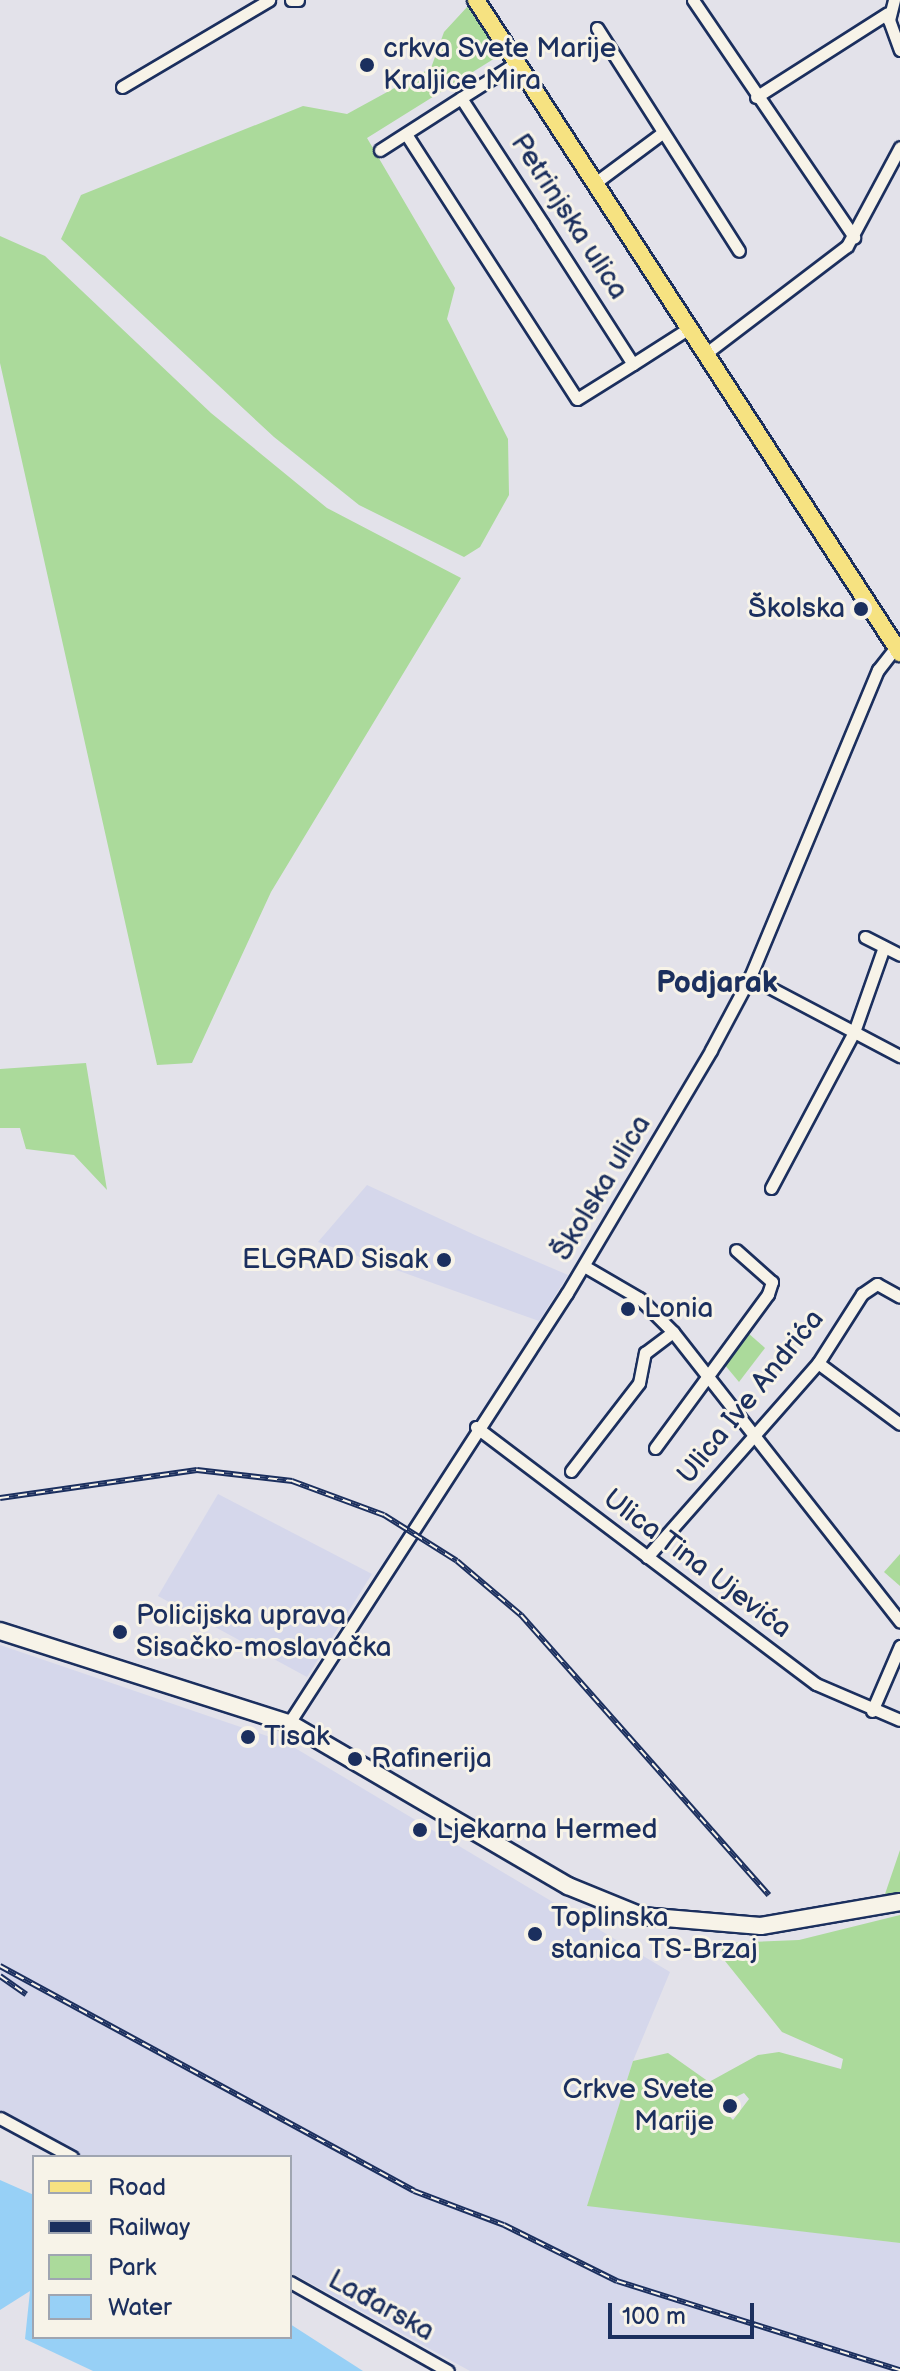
<!DOCTYPE html>
<meta charset="utf-8">
<style>
body{margin:0}
#map{position:relative;width:900px;height:2371px;overflow:hidden;background:#e3e2ea;font-family:"Balsamiq Sans",sans-serif}
div>[style]{position:absolute}
[style*='--x']{left:calc(var(--x)*1px);top:calc(var(--y)*1px);width:calc(var(--w)*1px);rotate:calc(var(--a)*1deg)}
.built>*{inset:0;background:#d5d7eb}
.green>*{inset:0;background:#abda9b}
.water>*{inset:0;background:#97d0f6}
.roads{filter:drop-shadow(2px 0 #1b2f5e) drop-shadow(-2px 0 #1b2f5e) drop-shadow(0 2px #1b2f5e) drop-shadow(0 -2px #1b2f5e)}
.street>*{height:11px;margin:-5.5px;padding:0 5.5px;transform-origin:5.5px;border-radius:5.5px;background:#f7f3e8}
.secondary>*{height:16px;margin:-8px;padding:0 8px;transform-origin:8px;border-radius:8px;background:#f7f3e8}
.primary>*{height:16px;margin:-8px;padding:0 8px;transform-origin:8px;border-radius:8px;background:#f6e281}
.rail>*{height:6px;margin-top:-3px;transform-origin:0;background:repeating-linear-gradient(90deg,#f7f3e8 0 9px,#1b2f5e 0 18px);box-sizing:border-box;border-block:2px solid #1b2f5e}
.dots>*{width:22px;height:22px;translate:-50% -50%;box-sizing:border-box;border:4px solid #f7f3e8;border-radius:50%}
span{translate:-50% -50%;white-space:nowrap;text-align:center;line-height:1.15;-webkit-text-stroke:6px #f7f3e8;paint-order:stroke}
.poi-label{font-size:28px;color:#1b2f5e}
.left{translate:0 -50%;text-align:left}
.right{translate:-100% -50%;text-align:right}
.street-label{font-size:28px;color:#1b2f5e}
.neighbourhood-label{font-size:30px;color:#1b2f5e;font-weight:700}
.legend{position:absolute;left:32px;top:2155px;width:260px;height:184px;box-sizing:border-box;background:#f7f3e8;border:2px solid #9fa5b1;margin:0;padding:10px 14px;list-style:none;font-size:24px;color:#1b2f5e}
.legend li{display:flex;align-items:center;gap:16px;height:40px}
.legend b{width:40px;border:2px solid #9fa5b1}
.scale{position:absolute;left:608px;top:2303px;width:146px;height:36px;box-sizing:border-box;border:4px solid #1b2f5e;border-top:0;padding-left:10px;font-size:24px;line-height:28px;white-space:nowrap;color:#1b2f5e;-webkit-text-stroke:6px #f7f3e8;paint-order:stroke}
</style>
<div id="map">
<div class="built">
<i style="clip-path:polygon(367px 1185px,475px 1235px,568px 1275px,539px 1321px,318px 1242px)"></i>
<i style="clip-path:polygon(218px 1494px,372px 1574px,307px 1677px,158px 1596px)"></i>
<i style="clip-path:polygon(0 1645px,285px 1742px,670px 1972px,633px 2061px,588px 2205px,900px 2243px,900px 2371px,470px 2371px,290px 2272px,290px 2157px,80px 2157px,0 2113px)"></i>
</div>
<div class="green">
<i style="clip-path:polygon(468px 6px,500px 55px,367px 138px,455px 288px,447px 319px,508px 439px,509px 495px,480px 547px,464px 557px,359px 505px,274px 437px,61px 239px,81px 195px,303px 106px,347px 114px,431px 68px,444px 32px)"></i>
<i style="clip-path:polygon(0 236px,45px 256px,211px 413px,327px 508px,461px 578px,271px 892px,192px 1063px,157px 1065px,0 363px)"></i>
<i style="clip-path:polygon(86px 1063px,107px 1190px,74px 1155px,26px 1149px,20px 1128px,0 1128px,0 1069px)"></i>
<i style="clip-path:polygon(748px 1333px,765px 1348px,739px 1382px,724px 1364px)"></i>
<i style="clip-path:polygon(900px 1554px,900px 1586px,884px 1572px)"></i>
<i style="clip-path:polygon(900px 1850px,900px 1893px,884px 1897px)"></i>
<i style="clip-path:polygon(evenodd,900px 1915px,900px 2243px,587px 2206px,633px 2061px,668px 2053px,709px 2082px,758px 2055px,779px 2052px,841px 2069px,843px 2059px,782px 2032px,721px 1956px,723px 1943px,799px 1940px,900px 1915px,744px 2093px,749px 2099px,733px 2120px,719px 2105px,744px 2093px)"></i>
</div>
<div class="water">
<i style="clip-path:polygon(0 2180px,34px 2195px,34px 2337px,290px 2337px,290px 2324px,363px 2371px,93px 2371px,25px 2339px,30px 2291px,0 2310px)"></i>
</div>
<div class="roads">
<div class="street">
<i style="--x:291;--y:0;--w:7;--a:0"></i>
<i style="--x:693;--y:0;--w:287;--a:55.8"></i>
<i style="--x:894;--y:0;--w:21;--a:104"></i>
<i style="--x:889;--y:20;--w:32;--a:70"></i>
<i style="--x:597;--y:28;--w:264;--a:57.5"></i>
<i style="--x:516;--y:63;--w:65;--a:147.5"></i>
<i style="--x:461;--y:98;--w:150;--a:56.9"></i>
<i style="--x:543;--y:224;--w:166;--a:57.3"></i>
<i style="--x:633;--y:364;--w:67;--a:-32.7"></i>
<i style="--x:122;--y:87;--w:171;--a:-30.6"></i>
<i style="--x:756;--y:97;--w:156;--a:-32.5"></i>
<i style="--x:406;--y:134;--w:315;--a:57.2"></i>
<i style="--x:577;--y:399;--w:66;--a:-32"></i>
<i style="--x:380;--y:150;--w:96;--a:-32.7"></i>
<i style="--x:595;--y:183;--w:84;--a:-36.7"></i>
<i style="--x:705;--y:354;--w:178;--a:-37.3"></i>
<i style="--x:847;--y:246;--w:112;--a:-61.8"></i>
<i style="--x:865;--y:937;--w:39;--a:27"></i>
<i style="--x:750;--y:977;--w:170;--a:27.8"></i>
<i style="--x:771;--y:1188;--w:177;--a:-62"></i>
<i style="--x:854;--y:1032;--w:90;--a:-70.6"></i>
<i style="--x:584;--y:1266;--w:64;--a:30.2"></i>
<i style="--x:639;--y:1298;--w:48;--a:45"></i>
<i style="--x:673;--y:1332;--w:368;--a:51.9"></i>
<i style="--x:818;--y:1363;--w:102;--a:36.6"></i>
<i style="--x:476;--y:1427;--w:426;--a:37.1"></i>
<i style="--x:816;--y:1684;--w:91;--a:23.2"></i>
<i style="--x:655;--y:1448;--w:191;--a:-53.7"></i>
<i style="--x:768;--y:1294;--w:13;--a:-72"></i>
<i style="--x:772;--y:1282;--w:48;--a:-138.4"></i>
<i style="--x:571;--y:1471;--w:111;--a:-52.3"></i>
<i style="--x:639;--y:1383;--w:31;--a:-79"></i>
<i style="--x:645;--y:1353;--w:35;--a:-37"></i>
<i style="--x:647;--y:1557;--w:259;--a:-48.6"></i>
<i style="--x:818;--y:1363;--w:82;--a:-57.5"></i>
<i style="--x:862;--y:1294;--w:18;--a:-34"></i>
<i style="--x:877;--y:1284;--w:26;--a:29"></i>
<i style="--x:872;--y:1711;--w:71;--a:-66.7"></i>
<i style="--x:289;--y:1723;--w:512;--a:-57.12"></i>
<i style="--x:567;--y:1293;--w:282;--a:-59.3"></i>
<i style="--x:711;--y:1050;--w:83;--a:-61.9"></i>
<i style="--x:750;--y:977;--w:333;--a:-67.4"></i>
<i style="--x:878;--y:670;--w:29;--a:-52"></i>
<i style="--x:0;--y:2118;--w:82;--a:28.4"></i>
<i style="--x:290;--y:2282;--w:181;--a:29.4"></i>
</div>
<div class="secondary">
<i style="--x:0;--y:1631;--w:303;--a:17.7"></i>
<i style="--x:289;--y:1723;--w:323;--a:30.3"></i>
<i style="--x:568;--y:1886;--w:80;--a:22.1"></i>
<i style="--x:642;--y:1916;--w:119;--a:4.8"></i>
<i style="--x:761;--y:1926;--w:141;--a:-9.8"></i>
</div>
<div class="primary">
<i style="--x:476;--y:0;--w:779;--a:57"></i>
</div>
</div>
<div class="rail">
<i style="--x:0;--y:1498;--w:199;--a:-8.1"></i>
<i style="--x:197;--y:1470;--w:96;--a:6.6"></i>
<i style="--x:292;--y:1481;--w:98;--a:20.3"></i>
<i style="--x:384;--y:1515;--w:86;--a:32.2"></i>
<i style="--x:457;--y:1561;--w:84;--a:40.2"></i>
<i style="--x:521;--y:1615;--w:374;--a:48.5"></i>
<i style="--x:0;--y:1966;--w:471;--a:28.5"></i>
<i style="--x:414;--y:2191;--w:96;--a:20.7"></i>
<i style="--x:504;--y:2225;--w:126;--a:26.4"></i>
<i style="--x:617;--y:2281;--w:297;--a:17.5"></i>
<i style="--x:0;--y:1976;--w:32;--a:35"></i>
</div>
<div class="dots">
<i style="left:367px;top:65px;background:#1b2f5e"></i>
<i style="left:861px;top:609px;background:#1b2f5e"></i>
<i style="left:444px;top:1260px;background:#1b2f5e"></i>
<i style="left:628px;top:1309px;background:#1b2f5e"></i>
<i style="left:120px;top:1632px;background:#1b2f5e"></i>
<i style="left:248px;top:1737px;background:#1b2f5e"></i>
<i style="left:355px;top:1759px;background:#1b2f5e"></i>
<i style="left:420px;top:1830px;background:#1b2f5e"></i>
<i style="left:535px;top:1934px;background:#1b2f5e"></i>
<i style="left:730px;top:2106px;background:#1b2f5e"></i>
</div>
<div class="poi-label">
<span class="left" style="left:383px;top:65px">crkva Svete Marije<br>Kraljice Mira</span>
<span class="right" style="left:845px;top:609px">Školska</span>
<span class="right" style="left:428px;top:1260px">ELGRAD Sisak</span>
<span class="left" style="left:644px;top:1309px">Lonia</span>
<span class="left" style="left:136px;top:1632px">Policijska uprava<br>Sisačko-moslavačka</span>
<span class="left" style="left:264px;top:1737px">Tisak</span>
<span class="left" style="left:371px;top:1759px">Rafinerija</span>
<span class="left" style="left:436px;top:1830px">Ljekarna Hermed</span>
<span class="left" style="left:551px;top:1934px">Toplinska<br>stanica TS-Brzaj</span>
<span class="right" style="left:714px;top:2106px">Crkve Svete<br>Marije</span>
</div>
<div class="street-label">
<span style="left:569px;top:217px;rotate:57deg">Petrinjska ulica</span>
<span style="left:602px;top:1188px;rotate:-59deg">Školska ulica</span>
<span style="left:751px;top:1397px;rotate:-51deg">Ulica Ive Andrića</span>
<span style="left:697px;top:1564px;rotate:37deg">Ulica Tina Ujevića</span>
<span style="left:381px;top:2306px;rotate:29deg">Lađarska</span>
</div>
<div class="neighbourhood-label">
<span style="left:717px;top:983px">Podjarak</span>
</div>
<ul class="legend">
<li><b style="height:10px;background:#f6e281"></b>Road</li>
<li><b style="height:10px;background:#1b2f5e"></b>Railway</li>
<li><b style="height:22px;background:#abda9b"></b>Park</li>
<li><b style="height:22px;background:#97d0f6"></b>Water</li>
</ul>
<div class="scale">100 m</div>
</div>
